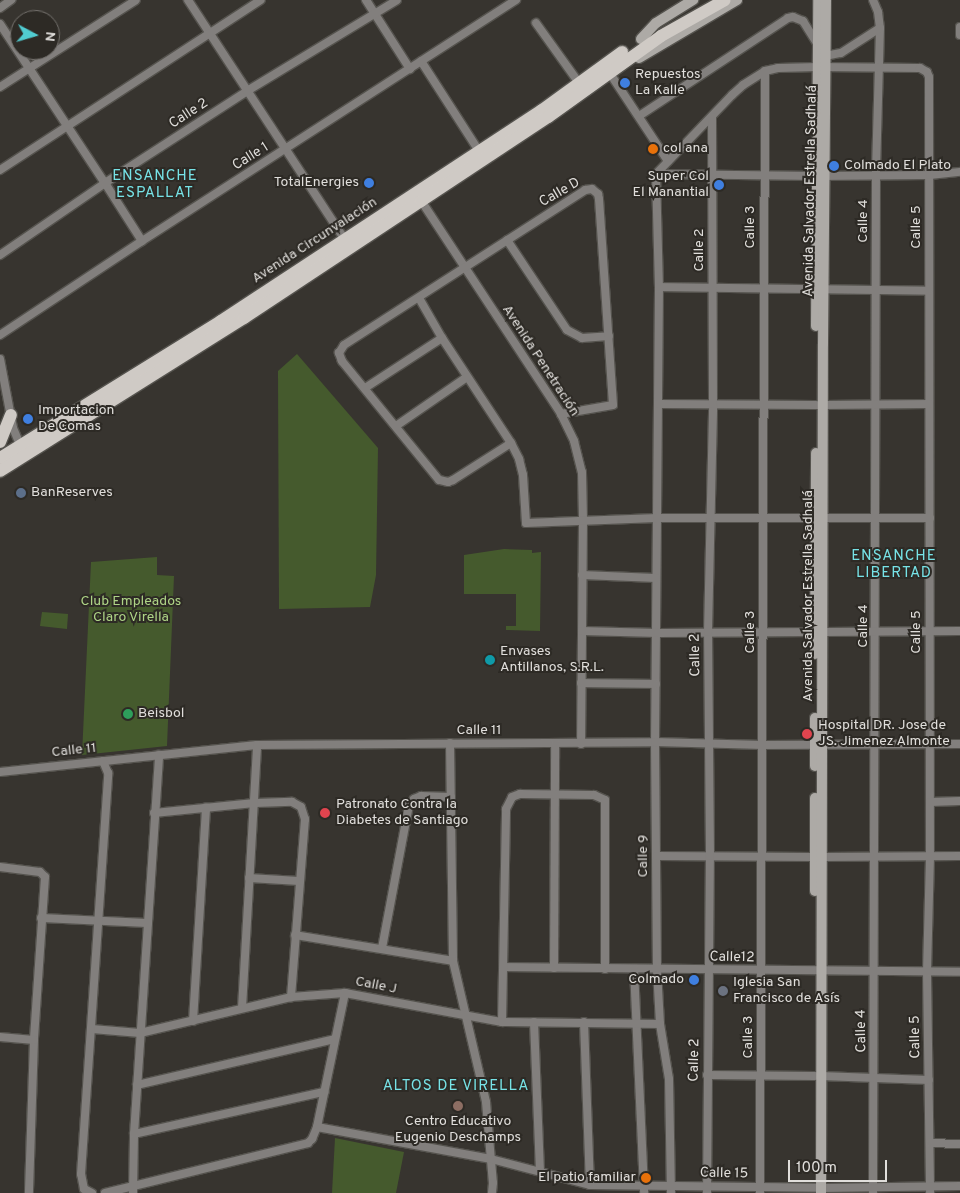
<!DOCTYPE html>
<meta charset="utf-8">
<style>
body{margin:0}
#map{position:relative;width:960px;height:1193px;overflow:hidden;background:#37342f;font-family:Overpass,sans-serif}
div>[style]{position:absolute}
[style*='--x']{left:calc(var(--x)*1px);top:calc(var(--y)*1px);width:calc(var(--w)*1px);rotate:calc(var(--a)*1deg)}
.green>*{inset:0;background:#455a2d}
.roads{filter:drop-shadow(1px 0 #55534e) drop-shadow(-1px 0 #55534e) drop-shadow(0 1px #55534e) drop-shadow(0 -1px #55534e)}
.street>*{height:8px;margin:-4px;padding:0 4px;transform-origin:4px;border-radius:4px;background:#827f7d}
.secondary>*{height:10px;margin:-5px;padding:0 5px;transform-origin:5px;border-radius:5px;background:#adaaa6}
.primary>*{height:12px;margin:-6px;padding:0 6px;transform-origin:6px;border-radius:6px;background:#cfcac5}
.dots>*{width:14px;height:14px;translate:-50% -50%;box-sizing:border-box;border:2px solid #2d2a25;border-radius:50%}
span{translate:-50% -50%;white-space:nowrap;text-align:center;line-height:1.15;-webkit-text-stroke:4px #2d2a25;paint-order:stroke}
.poi-label{font-size:14px;color:#e0dedb}
.left{translate:0 -50%;text-align:left}
.right{translate:-100% -50%;text-align:right}
.street-label{font-size:14px;color:#e0dedb}
.park-label{font-size:14px;color:#aed486}
.neighbourhood-label{font-size:15px;color:#77e3e7;letter-spacing:1px}
.north{position:absolute;left:10px;top:10px;width:50px;height:50px;box-sizing:border-box;background:#2d2a25;border:1px solid #75726e;border-radius:50%;rotate:96deg;font-size:14px;font-weight:700;line-height:20px;text-align:center;color:#e0dedb}
.north::after{content:'';display:block;margin:auto;width:18px;height:22px;background:#51ccd1;clip-path:polygon(50% 0,100% 100%,50% 72%,0 100%)}
.scale{position:absolute;left:788px;top:1160px;width:99px;height:22px;box-sizing:border-box;border:2px solid #e0dedb;border-top:0;padding-left:6px;font-size:15px;line-height:18px;white-space:nowrap;color:#e0dedb;-webkit-text-stroke:4px #2d2a25;paint-order:stroke}
</style>
<div id="map">
<div class="green">
<i style="clip-path:polygon(297px 354px,378px 448px,376px 575px,370px 607px,279px 609px,278px 371px)"></i>
<i style="clip-path:polygon(504px 549px,532px 550px,532px 553px,541px 552px,540px 631px,506px 630px,506px 626px,516px 626px,516px 594px,464px 594px,464px 555px)"></i>
<i style="clip-path:polygon(157px 557px,157px 575px,174px 576px,167px 746px,82px 755px,91px 562px)"></i>
<i style="clip-path:polygon(42px 612px,68px 614px,67px 629px,40px 626px)"></i>
<i style="clip-path:polygon(335px 1138px,404px 1152px,396px 1193px,332px 1193px)"></i>
</div>
<div class="roads">
<div class="street">
<i style="--x:188;--y:0;--w:290;--a:56.8"></i>
<i style="--x:366;--y:0;--w:82;--a:57.5"></i>
<i style="--x:873;--y:0;--w:13;--a:67"></i>
<i style="--x:878;--y:12;--w:16;--a:83"></i>
<i style="--x:880;--y:28;--w:147;--a:91.6"></i>
<i style="--x:876;--y:175;--w:1018;--a:90.17"></i>
<i style="--x:0;--y:8;--w:14;--a:-36"></i>
<i style="--x:536;--y:23;--w:74;--a:54.4"></i>
<i style="--x:0;--y:24;--w:191;--a:56.6"></i>
<i style="--x:105;--y:183;--w:69;--a:57.5"></i>
<i style="--x:960;--y:27;--w:8;--a:90"></i>
<i style="--x:825;--y:56;--w:16;--a:-11"></i>
<i style="--x:841;--y:53;--w:46;--a:-32.7"></i>
<i style="--x:421;--y:61;--w:111;--a:57.2"></i>
<i style="--x:609;--y:72;--w:107;--a:56.5"></i>
<i style="--x:0;--y:87;--w:161;--a:-32.6"></i>
<i style="--x:639;--y:116;--w:178;--a:-33.3"></i>
<i style="--x:788;--y:18;--w:5;--a:-11"></i>
<i style="--x:793;--y:17;--w:11;--a:22"></i>
<i style="--x:803;--y:21;--w:25;--a:58"></i>
<i style="--x:0;--y:170;--w:311;--a:-33.1"></i>
<i style="--x:656;--y:174;--w:110;--a:-46.1"></i>
<i style="--x:732;--y:95;--w:15;--a:-42"></i>
<i style="--x:743;--y:85;--w:26;--a:-32"></i>
<i style="--x:765;--y:71;--w:13;--a:-13"></i>
<i style="--x:778;--y:68;--w:40;--a:-1.4"></i>
<i style="--x:818;--y:67;--w:102;--a:0.6"></i>
<i style="--x:920;--y:68;--w:8;--a:30"></i>
<i style="--x:927;--y:72;--w:5;--a:68"></i>
<i style="--x:929;--y:77;--w:780;--a:89.93"></i>
<i style="--x:930;--y:857;--w:115;--a:91.5"></i>
<i style="--x:927;--y:972;--w:221;--a:89.2"></i>
<i style="--x:656;--y:174;--w:113;--a:88.5"></i>
<i style="--x:659;--y:287;--w:455;--a:90.5"></i>
<i style="--x:655;--y:742;--w:228;--a:89.5"></i>
<i style="--x:657;--y:970;--w:54;--a:86.8"></i>
<i style="--x:660;--y:1024;--w:56;--a:80.7"></i>
<i style="--x:669;--y:1079;--w:114;--a:89"></i>
<i style="--x:656;--y:174;--w:161;--a:0.7"></i>
<i style="--x:817;--y:176;--w:113;--a:-0.5"></i>
<i style="--x:930;--y:175;--w:30;--a:-6"></i>
<i style="--x:420;--y:199;--w:257;--a:56.7"></i>
<i style="--x:561;--y:414;--w:30;--a:64"></i>
<i style="--x:574;--y:441;--w:32;--a:76"></i>
<i style="--x:582;--y:472;--w:48;--a:88.8"></i>
<i style="--x:583;--y:520;--w:224;--a:90.5"></i>
<i style="--x:507;--y:240;--w:108;--a:56.3"></i>
<i style="--x:567;--y:330;--w:17;--a:28"></i>
<i style="--x:582;--y:338;--w:27;--a:-4"></i>
<i style="--x:0;--y:255;--w:127;--a:-34.4"></i>
<i style="--x:105;--y:183;--w:169;--a:-32.9"></i>
<i style="--x:247;--y:91;--w:175;--a:-31.2"></i>
<i style="--x:659;--y:287;--w:270;--a:0.8"></i>
<i style="--x:419;--y:298;--w:46;--a:60.1"></i>
<i style="--x:442;--y:338;--w:126;--a:56.7"></i>
<i style="--x:511;--y:443;--w:18;--a:63"></i>
<i style="--x:519;--y:459;--w:16;--a:76"></i>
<i style="--x:523;--y:475;--w:48;--a:86.4"></i>
<i style="--x:526;--y:523;--w:131;--a:-2.2"></i>
<i style="--x:657;--y:518;--w:273;--a:0"></i>
<i style="--x:0;--y:335;--w:170;--a:-33.5"></i>
<i style="--x:142;--y:241;--w:445;--a:-32.8"></i>
<i style="--x:0;--y:359;--w:70;--a:79.3"></i>
<i style="--x:13;--y:428;--w:21;--a:67"></i>
<i style="--x:365;--y:388;--w:92;--a:-33"></i>
<i style="--x:658;--y:404;--w:158;--a:0.4"></i>
<i style="--x:823;--y:405;--w:106;--a:-0.5"></i>
<i style="--x:396;--y:426;--w:86;--a:-34.6"></i>
<i style="--x:511;--y:443;--w:69;--a:147.5"></i>
<i style="--x:453;--y:480;--w:5;--a:158"></i>
<i style="--x:448;--y:482;--w:9;--a:-167"></i>
<i style="--x:439;--y:480;--w:154;--a:-129.2"></i>
<i style="--x:342;--y:361;--w:9;--a:-111"></i>
<i style="--x:339;--y:353;--w:9;--a:-58"></i>
<i style="--x:344;--y:345;--w:287;--a:-32.7"></i>
<i style="--x:585;--y:190;--w:7;--a:-8"></i>
<i style="--x:592;--y:189;--w:8;--a:40"></i>
<i style="--x:598;--y:194;--w:5;--a:79"></i>
<i style="--x:599;--y:199;--w:206;--a:86.1"></i>
<i style="--x:613;--y:405;--w:53;--a:170.2"></i>
<i style="--x:582;--y:575;--w:74;--a:2.3"></i>
<i style="--x:582;--y:631;--w:76;--a:1.5"></i>
<i style="--x:658;--y:633;--w:158;--a:-0.4"></i>
<i style="--x:823;--y:632;--w:137;--a:-0.4"></i>
<i style="--x:581;--y:683;--w:75;--a:0.8"></i>
<i style="--x:450;--y:743;--w:218;--a:89.2"></i>
<i style="--x:453;--y:961;--w:145;--a:76.8"></i>
<i style="--x:486;--y:1102;--w:81;--a:85.1"></i>
<i style="--x:493;--y:1183;--w:10;--a:96"></i>
<i style="--x:0;--y:772;--w:258;--a:-6"></i>
<i style="--x:257;--y:745;--w:398;--a:-0.4"></i>
<i style="--x:655;--y:742;--w:108;--a:1.6"></i>
<i style="--x:763;--y:745;--w:197;--a:-0.3"></i>
<i style="--x:930;--y:802;--w:30;--a:-2"></i>
<i style="--x:154;--y:813;--w:101;--a:-5.7"></i>
<i style="--x:255;--y:803;--w:37;--a:-2"></i>
<i style="--x:292;--y:802;--w:10;--a:29"></i>
<i style="--x:301;--y:807;--w:13;--a:72"></i>
<i style="--x:305;--y:819;--w:179;--a:94.5"></i>
<i style="--x:657;--y:856;--w:158;--a:0.4"></i>
<i style="--x:822;--y:857;--w:138;--a:-0.4"></i>
<i style="--x:0;--y:867;--w:40;--a:7.1"></i>
<i style="--x:40;--y:872;--w:7;--a:45"></i>
<i style="--x:45;--y:877;--w:163;--a:93.9"></i>
<i style="--x:34;--y:1040;--w:153;--a:91.9"></i>
<i style="--x:249;--y:878;--w:50;--a:3.4"></i>
<i style="--x:41;--y:918;--w:107;--a:2.7"></i>
<i style="--x:295;--y:935;--w:160;--a:9.3"></i>
<i style="--x:382;--y:948;--w:146;--a:-79.3"></i>
<i style="--x:409;--y:805;--w:8;--a:-50"></i>
<i style="--x:414;--y:799;--w:8;--a:-23"></i>
<i style="--x:421;--y:796;--w:30;--a:2"></i>
<i style="--x:504;--y:967;--w:456;--a:0.6"></i>
<i style="--x:554;--y:968;--w:224;--a:-89.7"></i>
<i style="--x:634;--y:969;--w:224;--a:87.4"></i>
<i style="--x:242;--y:1008;--w:263;--a:-86.7"></i>
<i style="--x:193;--y:1021;--w:214;--a:-86.5"></i>
<i style="--x:502;--y:1022;--w:213;--a:-88.9"></i>
<i style="--x:506;--y:809;--w:13;--a:-63"></i>
<i style="--x:512;--y:797;--w:9;--a:-21"></i>
<i style="--x:520;--y:794;--w:74;--a:0.8"></i>
<i style="--x:594;--y:795;--w:12;--a:24"></i>
<i style="--x:605;--y:800;--w:169;--a:90"></i>
<i style="--x:534;--y:1022;--w:149;--a:87.7"></i>
<i style="--x:584;--y:1022;--w:163;--a:87.9"></i>
<i style="--x:92;--y:1029;--w:48;--a:4.8"></i>
<i style="--x:140;--y:1033;--w:155;--a:-13.4"></i>
<i style="--x:291;--y:997;--w:54;--a:-4.2"></i>
<i style="--x:345;--y:993;--w:160;--a:10.5"></i>
<i style="--x:502;--y:1022;--w:158;--a:0.7"></i>
<i style="--x:0;--y:1037;--w:34;--a:5"></i>
<i style="--x:707;--y:1075;--w:108;--a:0.5"></i>
<i style="--x:821;--y:1076;--w:108;--a:2.1"></i>
<i style="--x:137;--y:1085;--w:202;--a:-13.1"></i>
<i style="--x:317;--y:1127;--w:177;--a:10.4"></i>
<i style="--x:491;--y:1159;--w:102;--a:14.7"></i>
<i style="--x:590;--y:1185;--w:231;--a:0.7"></i>
<i style="--x:821;--y:1188;--w:139;--a:-0.8"></i>
<i style="--x:134;--y:1134;--w:195;--a:-12.5"></i>
<i style="--x:930;--y:1143;--w:30;--a:2"></i>
<i style="--x:92;--y:1193;--w:9;--a:-153"></i>
<i style="--x:84;--y:1189;--w:15;--a:-101"></i>
<i style="--x:81;--y:1174;--w:402;--a:-86.1"></i>
<i style="--x:108;--y:773;--w:13;--a:-113"></i>
<i style="--x:105;--y:1193;--w:209;--a:-13.8"></i>
<i style="--x:308;--y:1143;--w:6;--a:-45"></i>
<i style="--x:312;--y:1139;--w:13;--a:-67"></i>
<i style="--x:317;--y:1127;--w:137;--a:-78.2"></i>
<i style="--x:133;--y:1193;--w:59;--a:-89"></i>
<i style="--x:134;--y:1134;--w:380;--a:-86.2"></i>
<i style="--x:707;--y:1193;--w:337;--a:-89.5"></i>
<i style="--x:710;--y:856;--w:224;--a:-90.5"></i>
<i style="--x:708;--y:632;--w:228;--a:-88.7"></i>
<i style="--x:713;--y:404;--w:287;--a:-90.2"></i>
<i style="--x:760;--y:1193;--w:1122;--a:-89.74"></i>
</div>
<div class="secondary">
<i style="--x:641;--y:39;--w:22;--a:-47"></i>
<i style="--x:656;--y:23;--w:44;--a:-31.9"></i>
<i style="--x:639;--y:58;--w:114;--a:-30.6"></i>
<i style="--x:816;--y:326;--w:326;--a:-89.6"></i>
<i style="--x:815;--y:654;--w:201;--a:-89.7"></i>
<i style="--x:815;--y:766;--w:48;--a:-90"></i>
<i style="--x:815;--y:798;--w:93;--a:90"></i>
<i style="--x:821;--y:1193;--w:849;--a:-89.87"></i>
<i style="--x:823;--y:344;--w:344;--a:-89.5"></i>
</div>
<div class="primary">
<i style="--x:0;--y:442;--w:29;--a:-68"></i>
<i style="--x:0;--y:458;--w:260;--a:-31.8"></i>
<i style="--x:221;--y:321;--w:384;--a:-33.3"></i>
<i style="--x:542;--y:110;--w:99;--a:-35.9"></i>
<i style="--x:0;--y:471;--w:288;--a:-32.1"></i>
<i style="--x:244;--y:318;--w:212;--a:-33.5"></i>
<i style="--x:421;--y:201;--w:152;--a:-33.5"></i>
<i style="--x:548;--y:117;--w:139;--a:-35.6"></i>
<i style="--x:661;--y:36;--w:73;--a:-29.4"></i>
</div>
</div>
<div class="dots">
<i style="left:625px;top:83px;background:#3f7fe0"></i>
<i style="left:653px;top:149px;background:#e8710a"></i>
<i style="left:834px;top:166px;background:#3f7fe0"></i>
<i style="left:369px;top:183px;background:#3f7fe0"></i>
<i style="left:719px;top:185px;background:#3f7fe0"></i>
<i style="left:28px;top:419px;background:#3f7fe0"></i>
<i style="left:21px;top:493px;background:#5c6f8a"></i>
<i style="left:490px;top:660px;background:#0f9aa8"></i>
<i style="left:128px;top:714px;background:#2e9e5b"></i>
<i style="left:807px;top:734px;background:#e0444e"></i>
<i style="left:325px;top:813px;background:#e0444e"></i>
<i style="left:694px;top:980px;background:#3f7fe0"></i>
<i style="left:723px;top:991px;background:#6b7280"></i>
<i style="left:458px;top:1106px;background:#8d6e63"></i>
<i style="left:646px;top:1178px;background:#e8710a"></i>
</div>
<div class="poi-label">
<span class="left" style="left:635px;top:83px">Repuestos<br>La Kalle</span>
<span class="left" style="left:663px;top:149px">col ana</span>
<span class="left" style="left:844px;top:166px">Colmado El Plato</span>
<span class="right" style="left:709px;top:185px">Super Col<br>El Manantial</span>
<span class="right" style="left:359px;top:183px">TotalEnergies</span>
<span class="left" style="left:38px;top:419px">Importacion<br>De Comas</span>
<span class="left" style="left:31px;top:493px">BanReserves</span>
<span class="left" style="left:500px;top:660px">Envases<br>Antillanos, S.R.L.</span>
<span class="left" style="left:138px;top:714px">Beisbol</span>
<span class="left" style="left:818px;top:734px">Hospital DR. Jose de<br>JS. Jimenez Almonte</span>
<span class="left" style="left:336px;top:813px">Patronato Contra la<br>Diabetes de Santiago</span>
<span class="right" style="left:684px;top:980px">Colmado</span>
<span class="left" style="left:733px;top:991px">Iglesia San<br>Francisco de Asís</span>
<span style="left:458px;top:1130px">Centro Educativo<br>Eugenio Deschamps</span>
<span class="right" style="left:636px;top:1178px">El patio familiar</span>
</div>
<div class="street-label">
<span style="left:189px;top:114px;rotate:-33deg">Calle 2</span>
<span style="left:251px;top:157px;rotate:-32deg">Calle 1</span>
<span style="left:811px;top:191px;rotate:-89deg">Avenida Salvador Estrella Sadhalá</span>
<span style="left:560px;top:193px;rotate:-30deg">Calle D</span>
<span style="left:864px;top:221px;rotate:-90deg">Calle 4</span>
<span style="left:751px;top:227px;rotate:-90deg">Calle 3</span>
<span style="left:917px;top:227px;rotate:-90deg">Calle 5</span>
<span style="left:315px;top:241px;rotate:-33deg">Avenida Circunvalación</span>
<span style="left:700px;top:250px;rotate:-90deg">Calle 2</span>
<span style="left:540px;top:361px;rotate:57deg">Avenida Penetración</span>
<span style="left:809px;top:596px;rotate:-90deg">Avenida Salvador Estrella Sadhalá</span>
<span style="left:864px;top:626px;rotate:-90deg">Calle 4</span>
<span style="left:751px;top:632px;rotate:-90deg">Calle 3</span>
<span style="left:917px;top:632px;rotate:-90deg">Calle 5</span>
<span style="left:696px;top:655px;rotate:-91deg">Calle 2</span>
<span style="left:479px;top:731px">Calle 11</span>
<span style="left:74px;top:751px;rotate:-6deg">Calle 11</span>
<span style="left:644px;top:856px;rotate:-90deg">Calle 9</span>
<span style="left:732px;top:958px;rotate:1deg">Calle12</span>
<span style="left:376px;top:986px;rotate:11deg">Calle J</span>
<span style="left:862px;top:1031px;rotate:-91deg">Calle 4</span>
<span style="left:749px;top:1037px;rotate:-90deg">Calle 3</span>
<span style="left:916px;top:1037px;rotate:-91deg">Calle 5</span>
<span style="left:695px;top:1060px;rotate:-89deg">Calle 2</span>
<span style="left:724px;top:1174px;rotate:1deg">Calle 15</span>
</div>
<div class="park-label">
<span style="left:131px;top:610px">Club Empleados<br>Claro Virella</span>
</div>
<div class="neighbourhood-label">
<span style="left:155px;top:185px">ENSANCHE<br>ESPALLAT</span>
<span style="left:894px;top:565px">ENSANCHE<br>LIBERTAD</span>
<span style="left:456px;top:1087px">ALTOS DE VIRELLA</span>
</div>
<div class="north">N</div>
<div class="scale">100 m</div>
</div>
